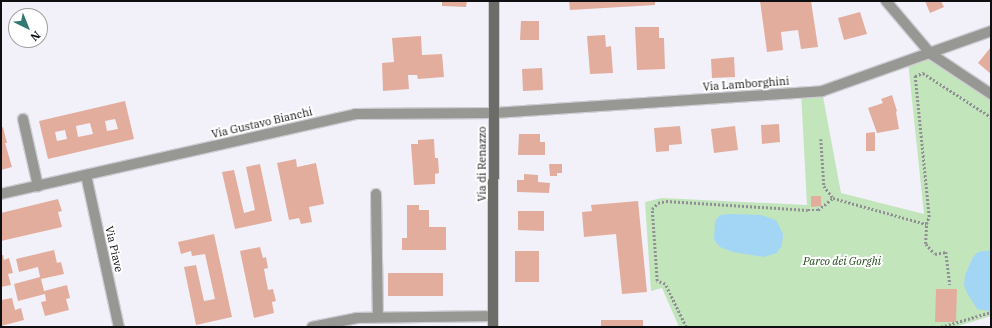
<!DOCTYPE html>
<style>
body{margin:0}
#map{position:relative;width:992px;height:328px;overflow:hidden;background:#f2f1f9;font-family:"IBM Plex Serif",serif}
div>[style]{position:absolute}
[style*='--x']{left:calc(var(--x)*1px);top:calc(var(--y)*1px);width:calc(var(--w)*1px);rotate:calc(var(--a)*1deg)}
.green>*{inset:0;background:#c3e5bc}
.water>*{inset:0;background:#a3d6f5}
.building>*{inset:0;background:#e3ad9e}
.path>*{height:2.5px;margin-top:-1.25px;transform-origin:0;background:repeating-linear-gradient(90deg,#8f8f94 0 2px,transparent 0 4px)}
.roads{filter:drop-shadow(1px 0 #cecdd4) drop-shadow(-1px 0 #cecdd4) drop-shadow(0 1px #cecdd4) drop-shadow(0 -1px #cecdd4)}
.street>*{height:10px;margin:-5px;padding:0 5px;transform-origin:5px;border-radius:5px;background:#979894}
.secondary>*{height:10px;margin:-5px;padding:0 5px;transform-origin:5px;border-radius:5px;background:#6c6d68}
span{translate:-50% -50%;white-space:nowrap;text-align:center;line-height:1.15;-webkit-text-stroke:4px #fff;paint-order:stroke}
.street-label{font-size:11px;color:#0f0f11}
.park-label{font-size:11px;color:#1d4a12;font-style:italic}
.frame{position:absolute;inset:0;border:2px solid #0f0f11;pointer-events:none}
.north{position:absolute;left:8px;top:8px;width:40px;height:40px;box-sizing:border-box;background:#fff;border:1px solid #9f9fa0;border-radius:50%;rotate:137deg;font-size:11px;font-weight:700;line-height:16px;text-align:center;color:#0f0f11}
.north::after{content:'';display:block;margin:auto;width:14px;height:18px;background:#317870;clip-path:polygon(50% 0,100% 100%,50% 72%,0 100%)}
</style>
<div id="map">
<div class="green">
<i style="clip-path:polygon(931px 54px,991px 94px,991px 316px,955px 327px,679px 327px,662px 288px,651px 291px,645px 202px,662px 198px,807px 205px,801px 92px,822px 91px,841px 193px,924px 214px,908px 62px)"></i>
</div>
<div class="water">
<i style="clip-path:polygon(730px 214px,761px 215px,776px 220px,783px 234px,782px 245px,777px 253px,764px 257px,733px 252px,720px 247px,714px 240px,715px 221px,720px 215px)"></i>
<i style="clip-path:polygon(991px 250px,991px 311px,981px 310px,977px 309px,967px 293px,964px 285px,965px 275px,973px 257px,978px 252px)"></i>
</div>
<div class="building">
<i style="clip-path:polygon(442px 1px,467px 1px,466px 7px,442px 6px)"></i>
<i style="clip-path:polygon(569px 1px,655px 1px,655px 5px,570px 10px)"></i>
<i style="clip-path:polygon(760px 1px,811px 1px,818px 47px,801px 49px,798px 30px,781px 32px,783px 50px,767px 52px)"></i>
<i style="clip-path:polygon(925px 1px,941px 1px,944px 7px,930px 13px)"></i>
<i style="clip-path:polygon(860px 12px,867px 34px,844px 40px,838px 18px)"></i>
<i style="clip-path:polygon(521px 21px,539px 21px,539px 40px,520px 40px)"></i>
<i style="clip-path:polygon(635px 27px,659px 27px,659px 38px,664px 38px,665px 69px,637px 70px)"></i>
<i style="clip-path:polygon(605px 35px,606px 47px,611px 46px,613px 73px,590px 74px,587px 36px)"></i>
<i style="clip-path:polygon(421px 36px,422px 55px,442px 54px,444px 77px,418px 79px,417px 75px,408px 75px,409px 89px,383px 91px,382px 63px,394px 62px,392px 38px)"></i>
<i style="clip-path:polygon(991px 47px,991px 74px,978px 63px)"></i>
<i style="clip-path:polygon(734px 57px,735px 77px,712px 78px,711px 59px)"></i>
<i style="clip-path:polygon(542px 68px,543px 90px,523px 91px,522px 69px)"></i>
<i style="clip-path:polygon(892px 95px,897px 111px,896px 112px,899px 129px,877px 133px,868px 108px,883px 103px,881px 99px)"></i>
<i style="clip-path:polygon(evenodd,125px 101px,134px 139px,48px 159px,39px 121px,125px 101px,115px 119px,118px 129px,107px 131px,105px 121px,115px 119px,125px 101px,90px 123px,93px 134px,78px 137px,76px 126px,90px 123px,125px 101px,65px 130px,67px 139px,57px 141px,55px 132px,65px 130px)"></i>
<i style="clip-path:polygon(779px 124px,780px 142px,762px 144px,761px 125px)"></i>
<i style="clip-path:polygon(680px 126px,682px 144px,669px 145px,669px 151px,656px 152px,654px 128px)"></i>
<i style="clip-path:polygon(735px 126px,738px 150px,714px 153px,711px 129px)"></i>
<i style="clip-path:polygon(3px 127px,7px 143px,5px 143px,12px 167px,1px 170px,1px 128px)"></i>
<i style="clip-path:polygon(875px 132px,875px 151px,866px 151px,866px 133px)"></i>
<i style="clip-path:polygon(519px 134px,540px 134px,540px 142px,545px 142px,545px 155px,518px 155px)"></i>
<i style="clip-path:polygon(434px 139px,435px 158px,438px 158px,439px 173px,435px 174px,435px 184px,414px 185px,411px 144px,418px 144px,418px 140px)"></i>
<i style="clip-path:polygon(296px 159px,297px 167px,316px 163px,324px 204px,309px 207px,312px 222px,301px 224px,299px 218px,289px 220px,277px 163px)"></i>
<i style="clip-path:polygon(260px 164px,272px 221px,235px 229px,222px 172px,234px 170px,244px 213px,255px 210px,246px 167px)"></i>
<i style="clip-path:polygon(549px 164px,562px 164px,562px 173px,557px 173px,557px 176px,550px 176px)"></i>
<i style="clip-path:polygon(524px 174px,538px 175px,538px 182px,550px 183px,549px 193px,517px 192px,517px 180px,524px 180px)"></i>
<i style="clip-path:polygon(811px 196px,821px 196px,821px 206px,811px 207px)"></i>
<i style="clip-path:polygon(58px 199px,62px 211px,58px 212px,62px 227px,1px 241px,1px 213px)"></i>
<i style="clip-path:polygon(638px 201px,647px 292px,622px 294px,616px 234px,584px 237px,582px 212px,592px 211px,591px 205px)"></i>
<i style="clip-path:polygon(407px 205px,419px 205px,419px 210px,429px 210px,429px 227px,446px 227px,446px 250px,402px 250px,402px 238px,407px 238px)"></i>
<i style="clip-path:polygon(518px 211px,544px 211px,544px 231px,518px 230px)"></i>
<i style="clip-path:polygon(214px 234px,232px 317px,196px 325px,184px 267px,196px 265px,204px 301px,215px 299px,205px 254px,192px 256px,191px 251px,181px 254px,178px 242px)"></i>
<i style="clip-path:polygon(260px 247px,263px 258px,266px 257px,268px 268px,264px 269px,268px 290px,273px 289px,276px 301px,272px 302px,274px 313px,254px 318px,240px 251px)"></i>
<i style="clip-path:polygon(54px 250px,57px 263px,61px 262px,64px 274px,41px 279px,44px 291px,67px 285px,70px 298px,66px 299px,69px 310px,45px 316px,41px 302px,46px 301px,45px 294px,18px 301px,14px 284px,40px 277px,38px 267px,19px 272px,16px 259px)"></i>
<i style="clip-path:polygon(515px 251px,539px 251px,539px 282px,515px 282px)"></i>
<i style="clip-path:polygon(1px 255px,3px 255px,4px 260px,9px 258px,13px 273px,8px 274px,11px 285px,1px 287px)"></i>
<i style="clip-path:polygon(388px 273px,443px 273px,443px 296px,388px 296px)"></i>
<i style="clip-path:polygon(936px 289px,957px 289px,956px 322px,935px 322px)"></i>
<i style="clip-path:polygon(12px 298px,15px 310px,21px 308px,24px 320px,1px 326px,1px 300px)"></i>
<i style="clip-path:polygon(601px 320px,643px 320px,643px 327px,601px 327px)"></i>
</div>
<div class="path">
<i style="--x:821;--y:139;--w:47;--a:86.3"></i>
<i style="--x:824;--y:186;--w:15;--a:53"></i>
<i style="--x:833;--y:198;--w:97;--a:15.6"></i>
<i style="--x:926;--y:224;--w:8;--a:-67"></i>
<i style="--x:929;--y:217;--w:142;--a:-95.7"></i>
<i style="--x:915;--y:76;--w:9;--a:-21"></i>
<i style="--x:923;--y:73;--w:81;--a:32.9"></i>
<i style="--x:927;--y:222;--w:22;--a:93"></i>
<i style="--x:926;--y:244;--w:13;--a:48"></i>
<i style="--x:935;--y:254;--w:11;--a:-10"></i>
<i style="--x:946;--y:252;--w:33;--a:83"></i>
<i style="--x:686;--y:327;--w:48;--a:-116"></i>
<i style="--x:665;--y:284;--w:9;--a:-159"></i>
<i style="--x:657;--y:281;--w:72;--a:-94"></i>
<i style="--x:652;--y:209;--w:8;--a:-45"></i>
<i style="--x:658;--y:203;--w:8;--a:-14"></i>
<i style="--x:666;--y:201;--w:142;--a:3.6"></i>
<i style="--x:808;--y:210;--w:10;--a:0"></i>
<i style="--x:818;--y:210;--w:19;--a:-39"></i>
<i style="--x:941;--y:327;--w:52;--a:-16.7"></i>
</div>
<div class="roads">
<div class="street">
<i style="--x:886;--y:1;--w:70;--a:49.7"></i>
<i style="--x:931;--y:54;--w:72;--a:33.7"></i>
<i style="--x:23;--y:119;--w:69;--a:77.4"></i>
<i style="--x:86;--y:175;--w:156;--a:77.8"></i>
<i style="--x:1;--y:194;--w:363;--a:-12.7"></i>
<i style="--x:355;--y:114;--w:139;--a:-0.4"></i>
<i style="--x:494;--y:113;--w:329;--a:-3.8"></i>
<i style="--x:822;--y:91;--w:179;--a:-19.5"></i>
<i style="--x:376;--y:194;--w:123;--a:89.1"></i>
<i style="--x:312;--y:327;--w:46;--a:-11.3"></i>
<i style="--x:357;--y:318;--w:136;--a:-0.8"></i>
</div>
<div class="secondary">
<i style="--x:493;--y:327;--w:326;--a:-89.8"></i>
</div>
</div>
<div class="street-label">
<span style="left:746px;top:84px;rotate:-4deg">Via Lamborghini</span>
<span style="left:262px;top:123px;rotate:-13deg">Via Gustavo Bianchi</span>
<span style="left:482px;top:164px;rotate:-90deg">Via di Renazzo</span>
<span style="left:114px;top:249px;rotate:77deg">Via Piave</span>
</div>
<div class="park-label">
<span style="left:842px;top:261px">Parco dei Gorghi</span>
</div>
<div class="frame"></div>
<div class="north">N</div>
</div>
